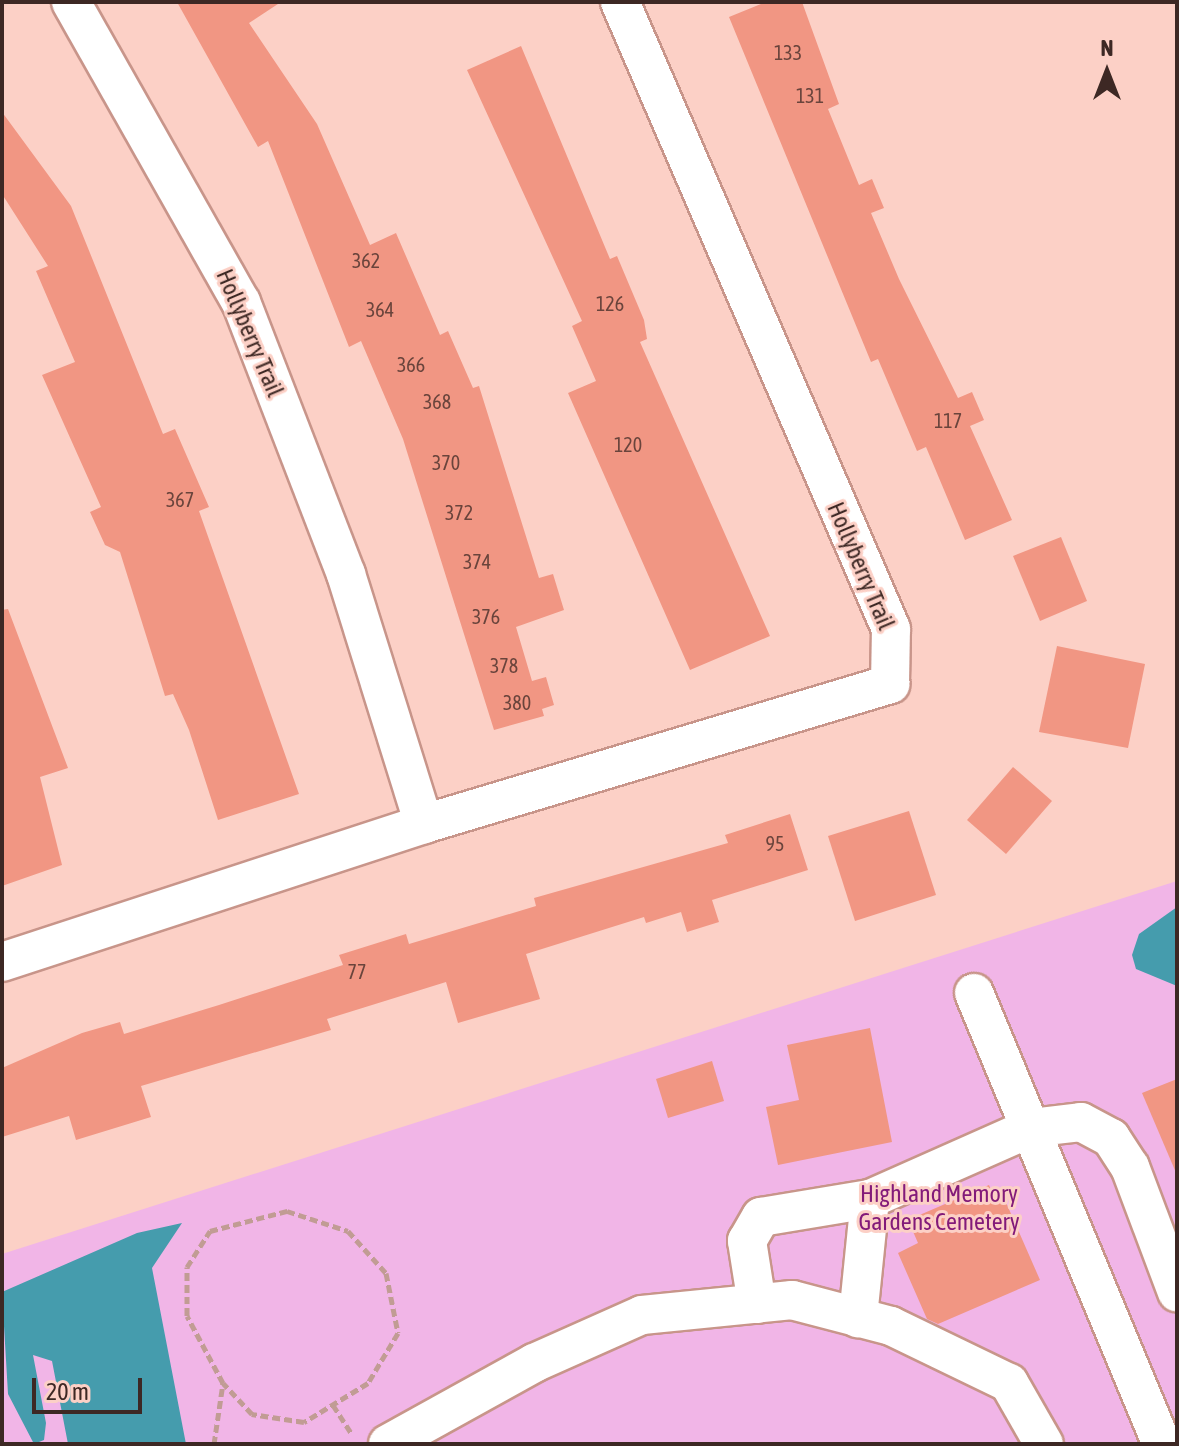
<!DOCTYPE html>
<style>
body{margin:0}
#map{position:relative;width:1179px;height:1446px;overflow:hidden;background:#fcd0c6;font-family:"Asap Condensed",sans-serif}
div>[style]{position:absolute}
[style*='--x']{left:calc(var(--x)*1px);top:calc(var(--y)*1px);width:calc(var(--w)*1px);rotate:calc(var(--a)*1deg)}
.green>*{inset:0;background:#f1b5e7}
.water>*{inset:0;background:#459cad}
.building>*{inset:0;background:#f19683}
.path>*{height:5px;margin-top:-2.5px;transform-origin:0;background:repeating-linear-gradient(90deg,#c19c94 0 8px,transparent 0 12px)}
.roads{filter:drop-shadow(2px 0 #c8958a) drop-shadow(-2px 0 #c8958a) drop-shadow(0 2px #c8958a) drop-shadow(0 -2px #c8958a)}
.minor>*{height:38px;margin:-19px;padding:0 19px;transform-origin:19px;border-radius:19px;background:#fff}
span{translate:-50% -50%;white-space:nowrap;text-align:center;line-height:1.15;-webkit-text-stroke:6px #fcd0c6;paint-order:stroke}
.number-label{font-size:20px;color:#6a443c}
.number-label span{-webkit-text-stroke-width:0}
.street-label{font-size:24px;color:#3d2824}
.park-label{font-size:24px;color:#831a79}
.frame{position:absolute;inset:0;border:4px solid #3d2824;pointer-events:none}
.north{position:absolute;left:1067px;top:32px;width:80px;height:80px;-webkit-text-stroke:6px #fcd0c6;paint-order:stroke;rotate:0deg;font-size:22px;font-weight:700;line-height:32px;text-align:center;color:#3d2824}
.north::after{content:'';display:block;margin:auto;width:28px;height:36px;background:#3d2824;clip-path:polygon(50% 0,100% 100%,50% 72%,0 100%)}
.scale{position:absolute;left:32px;top:1378px;width:110px;height:36px;box-sizing:border-box;border:4px solid #3d2824;border-top:0;padding-left:10px;font-size:24px;line-height:28px;white-space:nowrap;color:#3d2824;-webkit-text-stroke:6px #fcd0c6;paint-order:stroke}
</style>
<div id="map">
<div class="green">
<i style="clip-path:polygon(1177px 881px,1177px 1444px,2px 1444px,2px 1254px)"></i>
</div>
<div class="water">
<i style="clip-path:polygon(1177px 907px,1177px 986px,1136px 969px,1132px 955px,1139px 934px)"></i>
<i style="clip-path:polygon(182px 1223px,152px 1268px,186px 1444px,68px 1444px,52px 1361px,33px 1355px,46px 1423px,44px 1440px,34px 1444px,8px 1394px,2px 1292px,137px 1233px)"></i>
</div>
<div class="building">
<i style="clip-path:polygon(177px 2px,281px 2px,249px 23px,317px 124px,370px 245px,396px 233px,440px 335px,448px 331px,473px 388px,479px 386px,539px 578px,553px 574px,564px 610px,516px 627px,532px 681px,546px 677px,554px 705px,542px 709px,544px 716px,494px 730px,403px 439px,361px 341px,349px 347px,268px 141px,258px 147px)"></i>
<i style="clip-path:polygon(766px 2px,802px 2px,839px 104px,828px 109px,859px 185px,872px 179px,884px 208px,871px 213px,899px 279px,958px 398px,972px 392px,984px 420px,970px 426px,1012px 520px,965px 540px,926px 447px,917px 451px,878px 359px,871px 362px,729px 17px)"></i>
<i style="clip-path:polygon(521px 46px,610px 259px,617px 256px,644px 320px,647px 339px,640px 342px,770px 636px,690px 670px,568px 393px,596px 381px,572px 326px,582px 321px,467px 70px)"></i>
<i style="clip-path:polygon(2px 112px,71px 206px,163px 434px,175px 429px,209px 507px,199px 511px,299px 794px,218px 820px,189px 730px,173px 694px,165px 696px,120px 552px,105px 545px,90px 512px,101px 507px,42px 375px,75px 362px,36px 271px,48px 266px,2px 194px)"></i>
<i style="clip-path:polygon(1061px 537px,1087px 601px,1040px 621px,1013px 556px)"></i>
<i style="clip-path:polygon(8px 609px,68px 768px,40px 777px,62px 865px,2px 886px,2px 610px)"></i>
<i style="clip-path:polygon(1057px 646px,1145px 664px,1128px 748px,1039px 732px)"></i>
<i style="clip-path:polygon(1013px 767px,1052px 801px,1006px 854px,967px 820px)"></i>
<i style="clip-path:polygon(909px 811px,936px 895px,855px 921px,828px 836px)"></i>
<i style="clip-path:polygon(790px 814px,808px 870px,712px 900px,719px 922px,687px 932px,681px 912px,646px 923px,644px 917px,526px 954px,540px 999px,458px 1023px,446px 982px,327px 1019px,331px 1030px,141px 1086px,151px 1117px,76px 1140px,69px 1116px,2px 1137px,2px 1068px,82px 1033px,120px 1022px,124px 1034px,219px 1005px,343px 965px,339px 955px,406px 934px,409px 944px,536px 906px,534px 898px,728px 843px,725px 835px)"></i>
<i style="clip-path:polygon(870px 1028px,892px 1142px,778px 1165px,766px 1107px,799px 1100px,787px 1045px)"></i>
<i style="clip-path:polygon(712px 1061px,724px 1101px,668px 1118px,656px 1079px)"></i>
<i style="clip-path:polygon(1177px 1079px,1177px 1175px,1142px 1093px)"></i>
<i style="clip-path:polygon(989px 1185px,997px 1204px,1005px 1200px,1040px 1280px,938px 1324px,927px 1319px,898px 1253px,918px 1243px,908px 1220px)"></i>
</div>
<div class="path">
<i style="--x:333;--y:1405;--w:35;--a:57"></i>
<i style="--x:214;--y:1444;--w:62;--a:-81.6"></i>
<i style="--x:223;--y:1383;--w:76;--a:-118.2"></i>
<i style="--x:187;--y:1316;--w:49;--a:-90"></i>
<i style="--x:187;--y:1267;--w:43;--a:-57.4"></i>
<i style="--x:210;--y:1231;--w:80;--a:-14.6"></i>
<i style="--x:287;--y:1211;--w:64;--a:18.2"></i>
<i style="--x:348;--y:1231;--w:57;--a:47.9"></i>
<i style="--x:386;--y:1273;--w:61;--a:78.7"></i>
<i style="--x:398;--y:1333;--w:58;--a:121"></i>
<i style="--x:368;--y:1383;--w:75;--a:148.6"></i>
<i style="--x:304;--y:1422;--w:53;--a:-171.3"></i>
<i style="--x:252;--y:1414;--w:42;--a:-133.1"></i>
</div>
<div class="roads">
<div class="minor">
<i style="--x:71;--y:2;--w:345;--a:60.5"></i>
<i style="--x:241;--y:302;--w:292;--a:68.9"></i>
<i style="--x:346;--y:574;--w:262;--a:72.7"></i>
<i style="--x:2;--y:962;--w:444;--a:-18.1"></i>
<i style="--x:424;--y:824;--w:487;--a:-16.7"></i>
<i style="--x:890;--y:684;--w:55;--a:-89"></i>
<i style="--x:891;--y:629;--w:683;--a:-113.37"></i>
<i style="--x:974;--y:993;--w:489;--a:67.4"></i>
<i style="--x:870;--y:1199;--w:175;--a:-23.9"></i>
<i style="--x:1030;--y:1128;--w:51;--a:-6.7"></i>
<i style="--x:1081;--y:1122;--w:34;--a:28"></i>
<i style="--x:1111;--y:1138;--w:35;--a:57"></i>
<i style="--x:1130;--y:1167;--w:134;--a:69.4"></i>
<i style="--x:757;--y:1304;--w:64;--a:-99"></i>
<i style="--x:747;--y:1241;--w:28;--a:-60"></i>
<i style="--x:761;--y:1217;--w:110;--a:-9.4"></i>
<i style="--x:870;--y:1199;--w:120;--a:95.8"></i>
<i style="--x:388;--y:1444;--w:167;--a:-29"></i>
<i style="--x:534;--y:1363;--w:118;--a:-24"></i>
<i style="--x:642;--y:1315;--w:151;--a:-5.7"></i>
<i style="--x:792;--y:1300;--w:102;--a:14.7"></i>
<i style="--x:891;--y:1326;--w:131;--a:25.8"></i>
<i style="--x:1009;--y:1383;--w:70;--a:60.2"></i>
</div>
</div>
<div class="number-label">
<span style="left:788px;top:52px">133</span>
<span style="left:810px;top:95px">131</span>
<span style="left:366px;top:260px">362</span>
<span style="left:610px;top:303px">126</span>
<span style="left:380px;top:309px">364</span>
<span style="left:411px;top:364px">366</span>
<span style="left:437px;top:401px">368</span>
<span style="left:948px;top:420px">117</span>
<span style="left:628px;top:444px">120</span>
<span style="left:446px;top:462px">370</span>
<span style="left:180px;top:499px">367</span>
<span style="left:459px;top:512px">372</span>
<span style="left:477px;top:561px">374</span>
<span style="left:486px;top:616px">376</span>
<span style="left:504px;top:665px">378</span>
<span style="left:517px;top:702px">380</span>
<span style="left:775px;top:843px">95</span>
<span style="left:357px;top:971px">77</span>
</div>
<div class="street-label">
<span style="left:250px;top:333px;rotate:67deg">Hollyberry Trail</span>
<span style="left:861px;top:566px;rotate:67deg">Hollyberry Trail</span>
</div>
<div class="park-label">
<span style="left:939px;top:1208px">Highland Memory<br>Gardens Cemetery</span>
</div>
<div class="frame"></div>
<div class="north">N</div>
<div class="scale">20 m</div>
</div>
